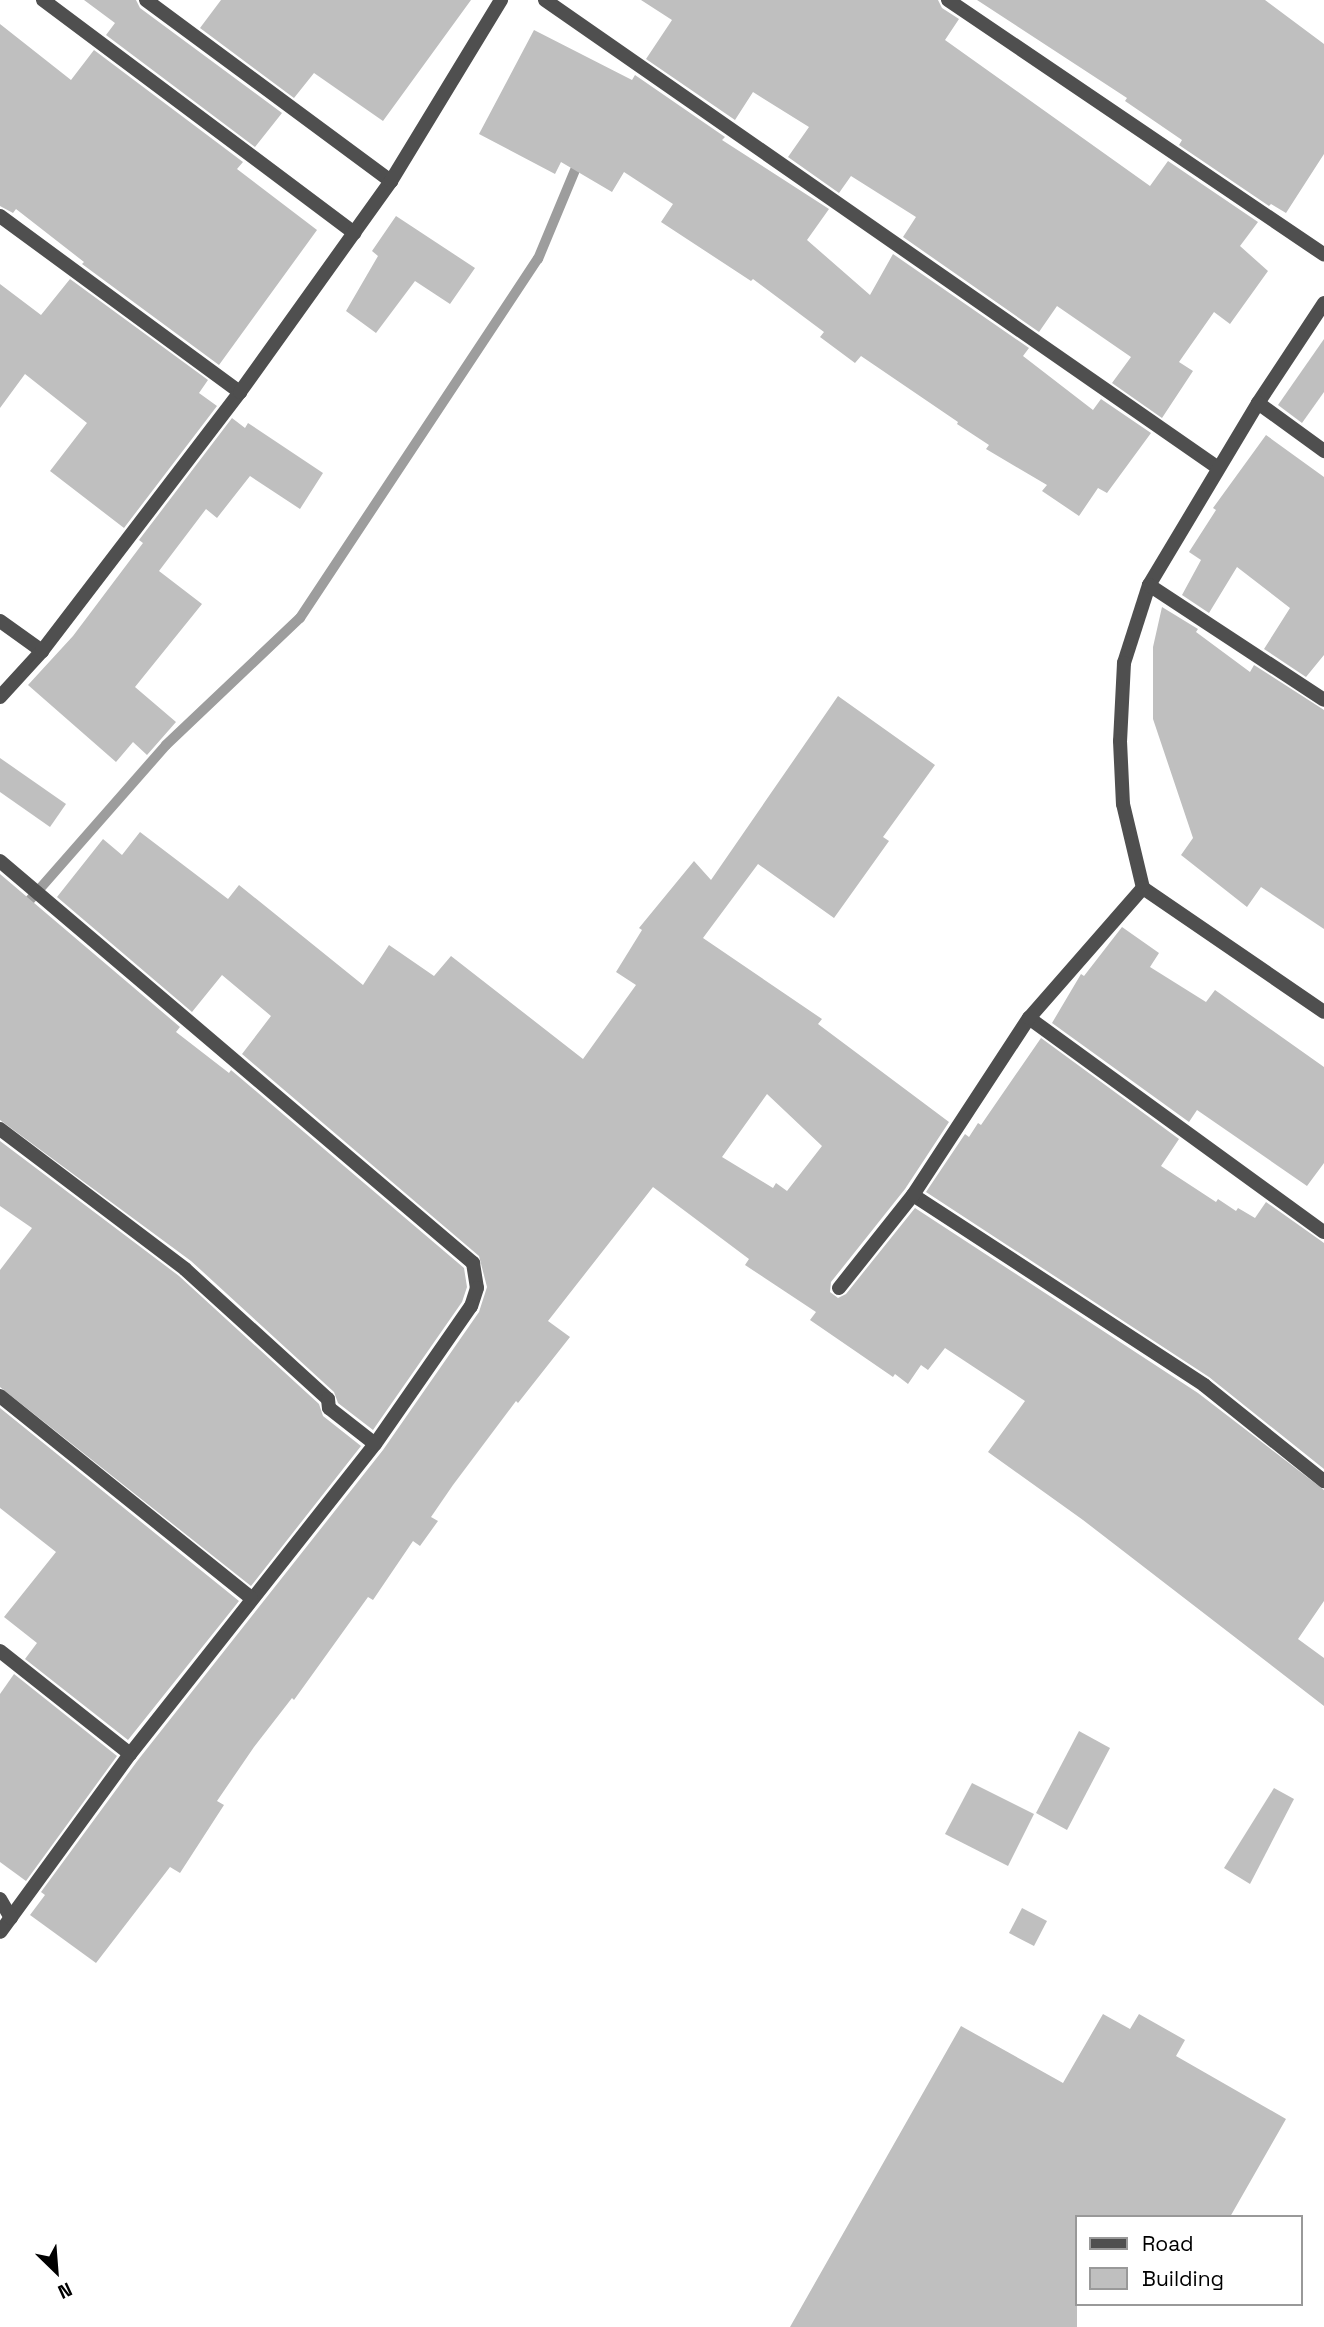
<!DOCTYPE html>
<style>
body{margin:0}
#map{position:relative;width:1324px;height:2327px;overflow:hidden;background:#fff;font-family:"Space Grotesk",sans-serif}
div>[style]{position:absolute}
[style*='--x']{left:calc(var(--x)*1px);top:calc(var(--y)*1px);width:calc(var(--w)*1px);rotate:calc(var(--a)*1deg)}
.stream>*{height:10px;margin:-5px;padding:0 5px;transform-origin:5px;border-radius:5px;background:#9d9d9d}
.building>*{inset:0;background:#bfbfbf}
.street>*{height:14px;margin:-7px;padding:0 7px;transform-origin:7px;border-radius:7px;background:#4f4f4f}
span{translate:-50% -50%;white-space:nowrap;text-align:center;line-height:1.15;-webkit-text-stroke:6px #fff;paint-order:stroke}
.legend{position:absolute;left:1075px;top:2215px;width:228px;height:91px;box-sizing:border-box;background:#fff;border:2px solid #999;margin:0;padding:9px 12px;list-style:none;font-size:21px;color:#000}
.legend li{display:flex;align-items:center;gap:14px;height:35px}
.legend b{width:35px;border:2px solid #999}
.north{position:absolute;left:21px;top:2236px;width:70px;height:70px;-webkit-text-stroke:5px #fff;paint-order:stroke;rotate:155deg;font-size:19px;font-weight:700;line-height:28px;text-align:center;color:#000}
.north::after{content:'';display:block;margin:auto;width:24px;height:32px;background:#000;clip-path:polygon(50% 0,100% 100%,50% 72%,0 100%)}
</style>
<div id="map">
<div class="stream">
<i style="--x:22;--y:909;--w:218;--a:-48.7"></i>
<i style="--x:166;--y:745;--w:185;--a:-43.5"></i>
<i style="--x:300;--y:618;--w:431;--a:-56.5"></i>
<i style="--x:538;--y:259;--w:109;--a:-67.4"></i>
</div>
<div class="building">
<i style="clip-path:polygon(84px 0,136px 0,140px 8px,282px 113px,255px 147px,106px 35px,115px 23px)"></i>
<i style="clip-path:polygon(221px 0,471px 0,383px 121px,314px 73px,294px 98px,200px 28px)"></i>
<i style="clip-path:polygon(641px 0,938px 0,942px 8px,959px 19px,945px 40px,1150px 186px,1168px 161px,1258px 222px,1240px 246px,1268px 271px,1230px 324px,1214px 312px,1179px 362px,1193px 371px,1162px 418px,1112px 383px,1131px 357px,1057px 306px,1039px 332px,903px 237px,916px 217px,851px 176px,839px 193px,788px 157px,809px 127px,753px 92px,735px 120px,646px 59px,672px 20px)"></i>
<i style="clip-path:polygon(977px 0,1265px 0,1324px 44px,1324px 154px,1286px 213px,1271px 204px,1269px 206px,1179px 145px,1182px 140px,1125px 101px,1127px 98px)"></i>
<i style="clip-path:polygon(0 24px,71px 80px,94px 50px,243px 162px,237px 169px,317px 230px,219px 365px,82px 264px,84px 262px,16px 209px,13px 213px,0 206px)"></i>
<i style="clip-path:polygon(534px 30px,632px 80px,635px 75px,725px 137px,722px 140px,829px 209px,807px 240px,870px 295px,893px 254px,1029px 348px,1023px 356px,1093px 410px,1101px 399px,1151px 433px,1107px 493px,1098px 488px,1079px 516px,1042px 491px,1047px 485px,986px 449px,989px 445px,957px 424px,958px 422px,861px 356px,855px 363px,820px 337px,824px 332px,753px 279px,751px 281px,661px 222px,673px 204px,624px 172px,612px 192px,561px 162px,555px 174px,479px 134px)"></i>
<i style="clip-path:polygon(396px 216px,475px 268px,450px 304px,415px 281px,376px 333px,346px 311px,378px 256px,372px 251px)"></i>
<i style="clip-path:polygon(70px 279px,208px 380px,199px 393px,217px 406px,124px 528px,50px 471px,87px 423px,25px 374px,0 408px,0 284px,41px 315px)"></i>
<i style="clip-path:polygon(1324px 339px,1324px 392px,1302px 423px,1278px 405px)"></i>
<i style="clip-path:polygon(232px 418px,245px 428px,248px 423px,323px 473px,300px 509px,250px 476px,217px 518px,206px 509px,159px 571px,202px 604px,135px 687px,176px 722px,147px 755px,133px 742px,116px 762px,28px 685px,73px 636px,143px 543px,139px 540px)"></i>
<i style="clip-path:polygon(1266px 435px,1324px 477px,1324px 655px,1306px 677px,1264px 649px,1290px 608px,1237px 567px,1209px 613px,1182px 595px,1201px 560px,1189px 552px,1216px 510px,1213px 508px)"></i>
<i style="clip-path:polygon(1162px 607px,1198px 629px,1196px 632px,1250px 672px,1254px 665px,1324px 710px,1324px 929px,1261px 887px,1247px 907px,1181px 855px,1193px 838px,1153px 719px,1153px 647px)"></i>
<i style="clip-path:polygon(evenodd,838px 696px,935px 765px,883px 837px,889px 841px,834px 918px,758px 864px,703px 938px,822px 1019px,818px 1024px,949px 1122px,905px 1189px,831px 1282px,830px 1292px,838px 1298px,846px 1294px,915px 1208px,1198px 1393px,1324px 1490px,1324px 1601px,1298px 1639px,1324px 1658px,1324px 1706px,1083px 1520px,988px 1452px,1025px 1401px,945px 1348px,928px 1370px,921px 1365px,908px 1384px,895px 1374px,893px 1377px,810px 1320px,816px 1312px,745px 1265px,749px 1259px,653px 1187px,548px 1321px,570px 1337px,518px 1403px,516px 1401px,453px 1485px,431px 1517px,438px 1521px,420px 1546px,413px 1541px,373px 1600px,368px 1597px,294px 1700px,292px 1698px,254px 1747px,217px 1801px,224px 1805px,180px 1873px,170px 1867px,96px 1963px,30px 1915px,45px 1895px,41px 1892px,138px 1760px,383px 1450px,479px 1312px,487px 1287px,479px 1256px,242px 1054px,271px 1016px,222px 975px,192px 1012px,57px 897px,103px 839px,122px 855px,140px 832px,228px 899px,239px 885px,363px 985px,389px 945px,434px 976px,451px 956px,583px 1059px,636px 985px,616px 972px,642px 930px,639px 928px,694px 861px,711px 880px,838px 696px,767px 1094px,822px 1146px,787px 1191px,776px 1183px,773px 1188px,722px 1157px,767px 1094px)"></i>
<i style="clip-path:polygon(0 758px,66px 804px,50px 827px,0 792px)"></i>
<i style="clip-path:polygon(0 874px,180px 1027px,176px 1032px,229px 1073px,231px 1070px,464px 1268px,467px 1287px,462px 1302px,373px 1430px,338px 1403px,334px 1392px,191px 1261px,0 1120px)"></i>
<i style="clip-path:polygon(1122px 927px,1159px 953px,1150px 967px,1206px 1002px,1215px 990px,1324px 1067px,1324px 1163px,1307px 1186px,1197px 1110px,1189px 1122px,1052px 1023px,1081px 974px,1084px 976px)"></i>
<i style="clip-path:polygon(1041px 1038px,1179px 1139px,1161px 1166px,1216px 1202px,1218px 1199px,1236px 1211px,1238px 1208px,1255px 1218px,1266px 1202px,1324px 1243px,1324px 1469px,1209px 1377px,926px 1192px,965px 1134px,969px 1137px,978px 1123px,981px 1125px)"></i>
<i style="clip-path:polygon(0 1141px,179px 1276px,319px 1404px,323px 1416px,361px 1446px,251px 1586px,0 1387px,0 1270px,32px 1228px,0 1206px)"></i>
<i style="clip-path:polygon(0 1408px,239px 1601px,128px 1740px,25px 1659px,37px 1643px,4px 1617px,56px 1552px,0 1508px)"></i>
<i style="clip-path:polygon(14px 1674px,117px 1756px,26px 1881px,0 1862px,0 1694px)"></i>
<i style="clip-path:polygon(1079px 1731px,1110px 1748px,1067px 1830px,1036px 1813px)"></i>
<i style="clip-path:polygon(972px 1783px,1034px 1814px,1008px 1866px,945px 1834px)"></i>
<i style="clip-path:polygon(1274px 1788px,1294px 1799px,1250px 1884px,1224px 1868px)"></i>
<i style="clip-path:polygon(1022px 1908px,1047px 1921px,1034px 1946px,1009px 1933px)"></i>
<i style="clip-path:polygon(1103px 2014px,1130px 2029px,1139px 2014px,1185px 2040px,1176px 2056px,1286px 2119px,1230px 2217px,1077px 2217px,1077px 2327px,790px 2327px,961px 2026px,1063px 2083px)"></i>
</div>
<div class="street">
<i style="--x:43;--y:0;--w:389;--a:36.8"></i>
<i style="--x:146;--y:0;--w:305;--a:36.5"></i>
<i style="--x:545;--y:0;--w:820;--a:34.81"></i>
<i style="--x:948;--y:0;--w:454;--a:34.1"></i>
<i style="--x:0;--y:216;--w:298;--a:36.3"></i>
<i style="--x:1324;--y:303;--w:120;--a:123.4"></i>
<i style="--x:1258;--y:403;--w:212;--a:120.9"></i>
<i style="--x:1149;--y:585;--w:82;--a:107.8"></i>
<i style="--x:1124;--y:663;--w:78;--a:92.9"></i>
<i style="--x:1120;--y:741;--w:63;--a:87.3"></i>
<i style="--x:1123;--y:804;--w:86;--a:76.6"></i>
<i style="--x:1143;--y:888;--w:219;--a:34.4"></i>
<i style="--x:1258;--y:403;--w:82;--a:36"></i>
<i style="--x:1149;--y:585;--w:209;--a:33.3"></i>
<i style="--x:0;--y:621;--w:52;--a:35.5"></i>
<i style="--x:0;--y:697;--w:62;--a:-47.6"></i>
<i style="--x:42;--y:651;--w:326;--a:-52.6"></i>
<i style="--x:240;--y:392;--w:259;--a:-54.4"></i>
<i style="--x:391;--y:181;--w:212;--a:-58.7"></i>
<i style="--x:0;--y:861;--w:621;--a:40.36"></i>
<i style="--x:473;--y:1263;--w:25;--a:81"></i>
<i style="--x:477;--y:1288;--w:19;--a:108"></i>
<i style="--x:471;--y:1306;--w:168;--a:124.8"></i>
<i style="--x:375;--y:1444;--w:395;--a:128.3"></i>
<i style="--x:130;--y:1754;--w:220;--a:126.1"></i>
<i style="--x:1029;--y:1018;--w:364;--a:36"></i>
<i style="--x:0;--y:1129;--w:232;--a:37.1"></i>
<i style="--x:185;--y:1269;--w:193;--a:42.3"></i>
<i style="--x:328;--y:1399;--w:9;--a:84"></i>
<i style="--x:329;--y:1408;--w:58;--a:38"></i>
<i style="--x:913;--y:1195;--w:348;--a:33.1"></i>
<i style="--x:1204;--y:1385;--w:154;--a:38.7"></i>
<i style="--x:839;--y:1288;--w:119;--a:-51.5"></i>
<i style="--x:913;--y:1195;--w:212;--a:-56.8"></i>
<i style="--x:1029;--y:1018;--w:173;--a:-48.8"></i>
<i style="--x:0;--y:1396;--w:322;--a:38.8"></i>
<i style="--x:0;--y:1651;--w:166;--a:38.4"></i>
<i style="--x:0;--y:1899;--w:22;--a:60"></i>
</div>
<ul class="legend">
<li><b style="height:9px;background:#4f4f4f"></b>Road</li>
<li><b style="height:19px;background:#bfbfbf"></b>Building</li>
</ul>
<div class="north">N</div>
</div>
